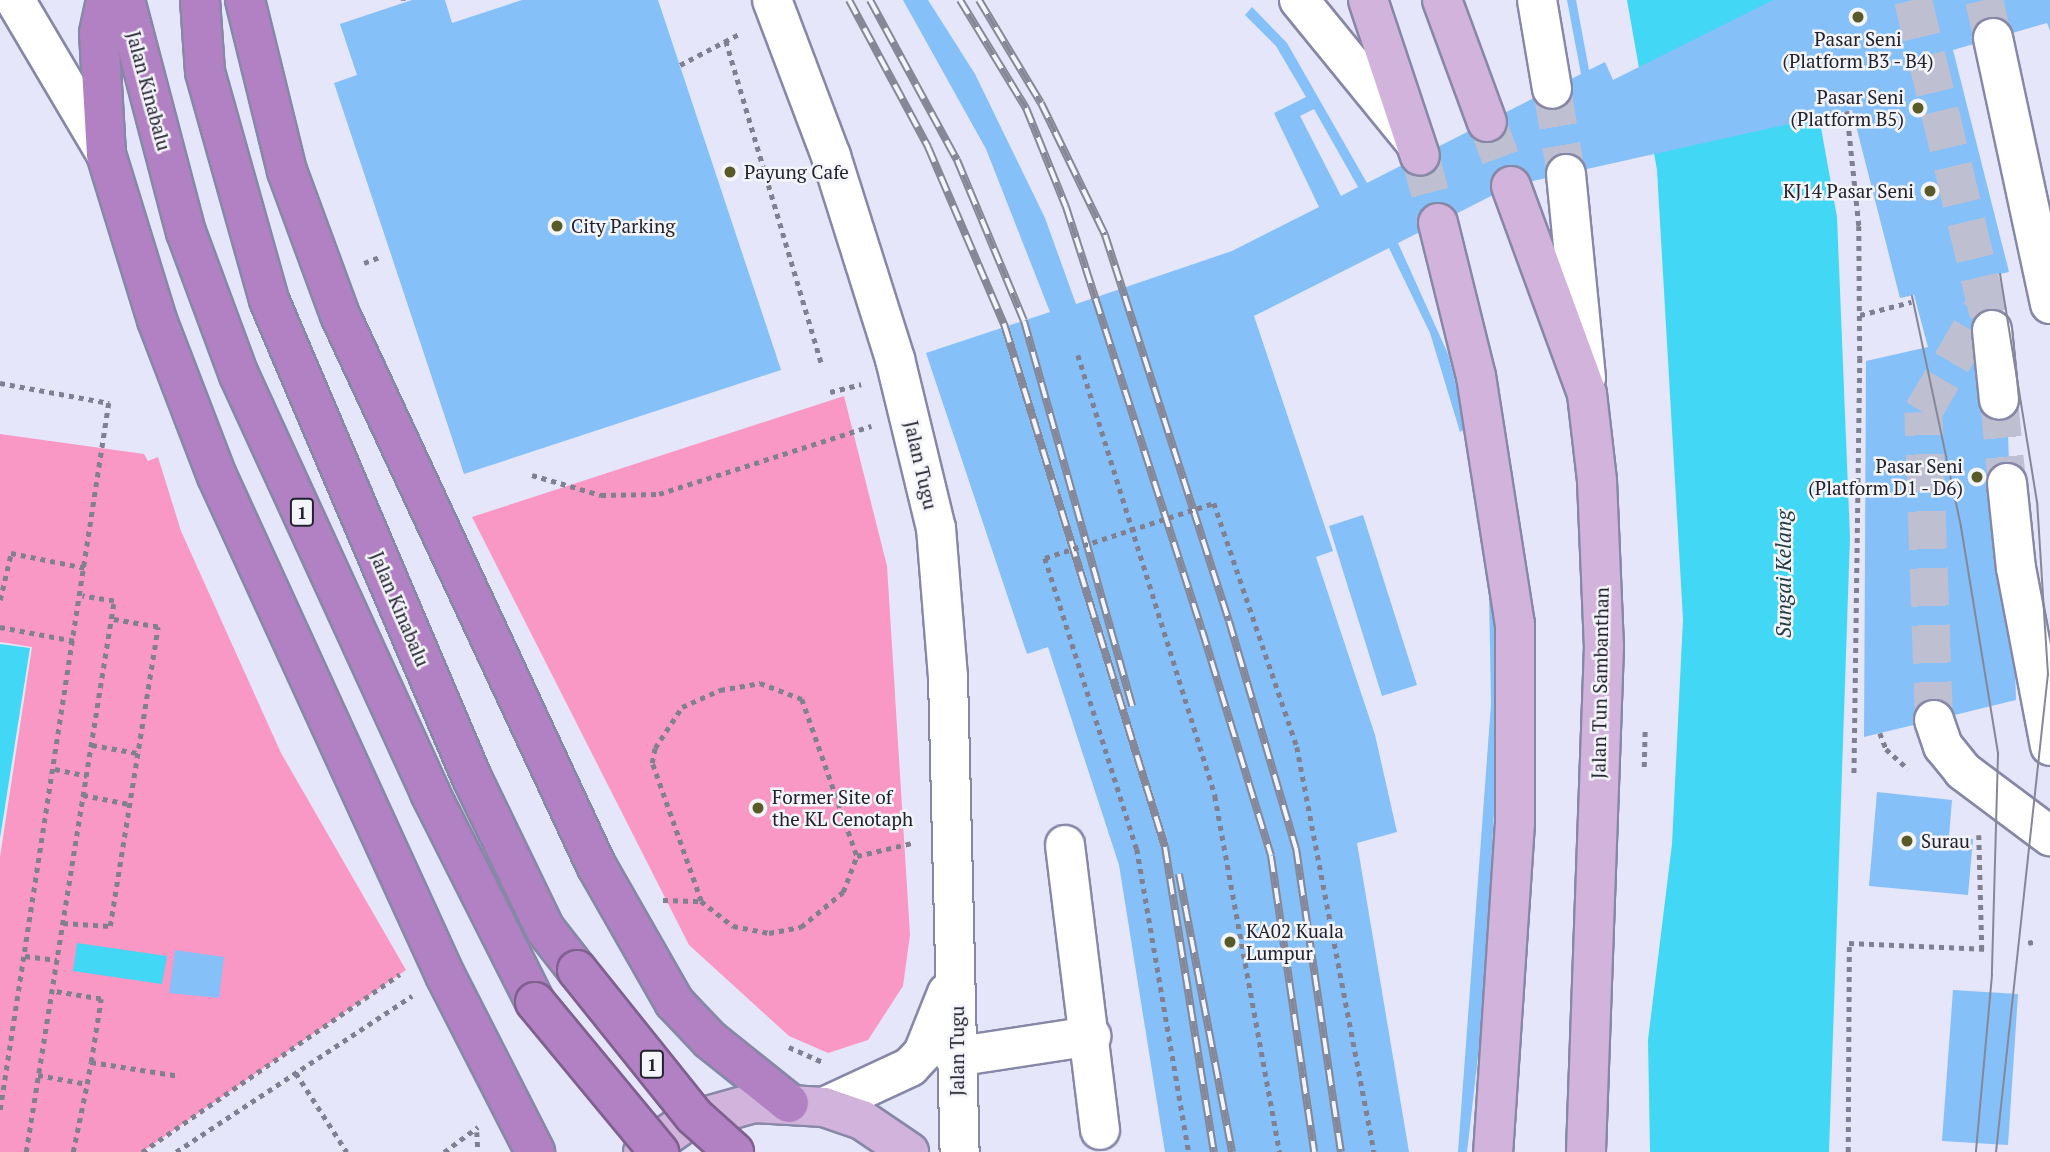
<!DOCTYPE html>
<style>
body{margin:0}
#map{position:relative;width:2050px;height:1152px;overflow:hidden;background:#e5e6fa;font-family:"PT Serif",serif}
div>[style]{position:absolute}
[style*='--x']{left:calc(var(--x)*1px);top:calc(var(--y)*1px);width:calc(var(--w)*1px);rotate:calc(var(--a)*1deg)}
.green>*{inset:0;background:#f998c4}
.water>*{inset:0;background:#42d7f4}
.building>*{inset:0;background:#85c0f9}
.minor-tunnel>*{height:38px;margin-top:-19px;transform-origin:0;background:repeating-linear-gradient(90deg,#bebfd1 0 38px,transparent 0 57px)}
.major-tunnel>*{height:38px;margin-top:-19px;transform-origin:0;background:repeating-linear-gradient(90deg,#bebfd1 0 38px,transparent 0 57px)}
.path>*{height:4.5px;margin-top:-2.25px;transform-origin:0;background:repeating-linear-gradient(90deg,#808090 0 5px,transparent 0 10px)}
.roads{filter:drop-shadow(2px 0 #8788a7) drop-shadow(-2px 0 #8788a7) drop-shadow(0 2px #8788a7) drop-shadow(0 -2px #8788a7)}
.minor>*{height:38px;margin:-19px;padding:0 19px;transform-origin:19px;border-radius:19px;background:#fff}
.major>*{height:38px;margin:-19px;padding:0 19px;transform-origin:19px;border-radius:19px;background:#d1b3db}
.highway>*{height:38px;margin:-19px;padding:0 19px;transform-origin:19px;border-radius:19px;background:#b281c3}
.tram>*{height:2px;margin:-1px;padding:0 1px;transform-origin:1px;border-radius:1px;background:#868797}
.rail>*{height:8px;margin-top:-4px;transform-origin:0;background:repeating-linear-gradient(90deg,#f4f4fb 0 16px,#868797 0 32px);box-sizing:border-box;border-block:2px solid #868797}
.path-bridge>*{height:4.5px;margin-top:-2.25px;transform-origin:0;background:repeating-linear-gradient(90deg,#808090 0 5px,transparent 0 10px)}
.bridges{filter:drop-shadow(2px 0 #80608f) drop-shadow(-2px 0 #80608f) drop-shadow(0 2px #80608f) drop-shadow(0 -2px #80608f)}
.highway-bridge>*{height:38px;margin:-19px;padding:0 19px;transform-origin:19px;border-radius:19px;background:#b281c3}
.dots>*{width:19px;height:19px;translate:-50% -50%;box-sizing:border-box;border:4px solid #f4f4fb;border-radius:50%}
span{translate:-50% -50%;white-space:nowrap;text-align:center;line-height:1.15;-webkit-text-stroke:5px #f4f4fb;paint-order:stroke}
.shield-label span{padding:2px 5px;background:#f4f4fb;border:2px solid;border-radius:5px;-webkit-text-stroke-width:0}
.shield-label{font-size:18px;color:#22222f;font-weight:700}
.poi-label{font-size:19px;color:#22222f}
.right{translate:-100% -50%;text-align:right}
.left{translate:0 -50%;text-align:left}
.street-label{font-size:19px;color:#22222f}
.water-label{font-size:21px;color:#233b41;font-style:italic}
</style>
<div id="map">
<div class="green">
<i style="clip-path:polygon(844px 396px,887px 566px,910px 935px,903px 986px,868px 1040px,828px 1053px,789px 1036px,689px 945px,472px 517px)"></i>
<i style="clip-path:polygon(0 434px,144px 454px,148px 461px,158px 457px,181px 531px,281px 753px,406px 970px,142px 1152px,0 1152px,0 857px,32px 647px,0 642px)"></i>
</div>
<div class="water">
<i style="clip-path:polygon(1627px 0,1781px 0,1815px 94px,1837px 217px,1850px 537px,1829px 1152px,1650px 1152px,1648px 1040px,1672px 844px,1683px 619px,1657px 170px)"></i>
<i style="clip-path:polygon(0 644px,30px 648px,0 838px)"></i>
<i style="clip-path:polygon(77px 943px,167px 956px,162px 984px,73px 971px)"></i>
</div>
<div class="building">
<i style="clip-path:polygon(412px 0,445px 0,452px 23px,522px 0,658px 0,781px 370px,464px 474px,334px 83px,357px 75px,340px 24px)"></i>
<i style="clip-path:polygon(evenodd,903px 0,928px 0,975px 74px,1045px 218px,1076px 304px,1232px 251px,1319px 207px,1274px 113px,1306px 97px,1276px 46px,1245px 15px,1252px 7px,1287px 43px,1367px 183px,1581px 74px,1567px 0,1576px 0,1589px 70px,1605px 62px,1613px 80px,1773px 0,2050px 0,2050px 31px,2047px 23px,1953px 50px,2009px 272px,1982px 278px,2007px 398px,2016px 700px,1864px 737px,1866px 361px,1928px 347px,1914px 295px,1900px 298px,1852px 110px,1511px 186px,1398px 243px,1448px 354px,1467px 428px,1460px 432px,1430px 333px,1389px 248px,1254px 316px,1333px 551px,1316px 557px,1375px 735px,1397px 832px,1357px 843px,1409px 1152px,1165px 1152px,1119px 865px,1048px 647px,1027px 654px,926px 353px,1050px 312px,986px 149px,903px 0,1314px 109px,1358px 187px,1341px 196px,1300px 116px,1314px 109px)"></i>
<i style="clip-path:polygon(1483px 497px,1502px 634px,1497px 758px,1483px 1013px,1467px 1152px,1458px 1152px,1491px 704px,1489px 594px,1475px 501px)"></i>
<i style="clip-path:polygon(1363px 515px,1417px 685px,1382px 696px,1329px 526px)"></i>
<i style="clip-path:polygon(1877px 792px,1952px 800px,1949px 837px,1973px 839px,1968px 895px,1869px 886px)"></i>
<i style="clip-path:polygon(175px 950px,224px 957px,219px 998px,169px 993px)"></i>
<i style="clip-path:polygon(1953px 990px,2018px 994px,2008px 1145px,1942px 1141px)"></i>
</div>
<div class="minor-tunnel">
<i style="--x:1913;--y:0;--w:337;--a:76.5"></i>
<i style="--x:1984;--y:0;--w:39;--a:77"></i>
<i style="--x:1552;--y:89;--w:86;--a:80.6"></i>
<i style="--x:1999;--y:400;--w:83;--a:84.5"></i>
<i style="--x:1934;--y:720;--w:308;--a:-92"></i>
<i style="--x:1923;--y:412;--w:126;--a:-60"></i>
</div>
<div class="major-tunnel">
<i style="--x:1487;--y:122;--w:68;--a:69.4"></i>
<i style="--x:1420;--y:156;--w:69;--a:75"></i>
</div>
<div class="path">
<i style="--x:403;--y:1;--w:1;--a:-90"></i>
<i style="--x:726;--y:41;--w:339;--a:73.5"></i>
<i style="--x:680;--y:65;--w:69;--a:-27.7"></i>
<i style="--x:1847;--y:111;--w:116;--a:84"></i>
<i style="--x:1859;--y:226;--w:132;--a:89.6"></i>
<i style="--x:1860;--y:358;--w:418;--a:90.8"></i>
<i style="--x:364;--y:263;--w:19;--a:-21"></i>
<i style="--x:1860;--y:315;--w:53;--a:-14.3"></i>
<i style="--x:1078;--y:355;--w:462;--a:72.7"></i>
<i style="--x:1215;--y:796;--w:362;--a:79.7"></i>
<i style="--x:0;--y:383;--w:111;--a:10.4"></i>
<i style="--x:109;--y:403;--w:718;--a:98.73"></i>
<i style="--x:830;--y:392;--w:32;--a:-14"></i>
<i style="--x:532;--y:475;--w:72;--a:16.2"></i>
<i style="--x:601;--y:495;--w:58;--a:-1"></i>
<i style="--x:659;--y:494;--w:223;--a:-17.8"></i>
<i style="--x:1214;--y:503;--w:258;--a:71.2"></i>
<i style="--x:1297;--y:747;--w:412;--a:79.2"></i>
<i style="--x:1045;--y:558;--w:305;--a:72.5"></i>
<i style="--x:1137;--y:849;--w:307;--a:80.3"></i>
<i style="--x:0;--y:600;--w:48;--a:-76.8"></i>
<i style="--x:11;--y:553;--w:76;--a:11.3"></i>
<i style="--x:0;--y:627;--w:76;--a:10.6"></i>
<i style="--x:1880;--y:733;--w:17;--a:69"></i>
<i style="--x:1886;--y:749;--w:30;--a:42"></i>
<i style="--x:92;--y:745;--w:46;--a:10.1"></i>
<i style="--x:1644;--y:767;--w:40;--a:-88.6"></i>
<i style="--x:55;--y:769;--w:33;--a:12"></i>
<i style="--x:83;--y:795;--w:47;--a:11.1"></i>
<i style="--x:1979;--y:835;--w:114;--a:88.5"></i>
<i style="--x:663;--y:900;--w:38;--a:2"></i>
<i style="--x:701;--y:901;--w:41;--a:38"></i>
<i style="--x:733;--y:926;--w:37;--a:11"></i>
<i style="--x:769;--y:933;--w:33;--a:-11"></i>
<i style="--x:801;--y:927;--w:55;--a:-39.8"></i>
<i style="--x:843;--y:892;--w:39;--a:-69"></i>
<i style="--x:857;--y:856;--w:57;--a:-13.3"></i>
<i style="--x:701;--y:901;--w:146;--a:-109.5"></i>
<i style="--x:652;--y:763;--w:15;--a:-79"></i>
<i style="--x:655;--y:748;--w:49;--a:-56.6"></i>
<i style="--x:682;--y:707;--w:42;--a:-24.1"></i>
<i style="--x:720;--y:690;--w:41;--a:-9.9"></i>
<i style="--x:760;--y:683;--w:45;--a:20.9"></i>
<i style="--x:802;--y:699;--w:166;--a:70.7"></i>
<i style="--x:63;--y:923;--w:47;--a:3.7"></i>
<i style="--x:110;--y:926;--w:303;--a:-80.9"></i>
<i style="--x:158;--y:627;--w:48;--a:-170.3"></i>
<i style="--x:2028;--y:943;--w:9;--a:-13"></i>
<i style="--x:25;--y:956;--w:32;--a:7"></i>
<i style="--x:789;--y:1047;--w:36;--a:24"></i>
<i style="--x:91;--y:1062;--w:90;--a:8.9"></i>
<i style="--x:296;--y:1073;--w:94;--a:57.2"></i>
<i style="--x:38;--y:1075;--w:50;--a:10.4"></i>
<i style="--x:87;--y:1084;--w:22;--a:-80"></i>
<i style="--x:91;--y:1062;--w:64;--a:-81"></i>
<i style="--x:101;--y:999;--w:50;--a:-170.7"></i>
<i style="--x:477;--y:1132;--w:20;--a:87"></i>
<i style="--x:26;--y:1152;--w:558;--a:-80.93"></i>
<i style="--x:114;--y:601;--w:32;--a:-171"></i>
<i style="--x:73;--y:1152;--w:69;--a:-78.4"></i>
<i style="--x:142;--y:1152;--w:313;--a:-34.6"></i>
<i style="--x:176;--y:1152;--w:283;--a:-33.5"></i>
<i style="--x:444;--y:1152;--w:42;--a:-36.3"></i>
<i style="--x:1848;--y:1152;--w:209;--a:-89.7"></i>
<i style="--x:1849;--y:943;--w:140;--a:2.5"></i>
</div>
<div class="roads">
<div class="minor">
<i style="--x:15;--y:0;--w:179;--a:59.4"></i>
<i style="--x:772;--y:0;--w:167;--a:69.3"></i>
<i style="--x:831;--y:156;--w:213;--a:72.5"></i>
<i style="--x:895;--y:359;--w:174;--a:76.4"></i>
<i style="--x:936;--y:528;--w:149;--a:85.4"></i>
<i style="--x:948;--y:677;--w:475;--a:88.6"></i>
<i style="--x:1299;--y:0;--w:183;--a:50.8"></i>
<i style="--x:1537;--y:0;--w:90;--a:80.4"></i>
<i style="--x:1993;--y:38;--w:272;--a:77.9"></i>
<i style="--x:1566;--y:174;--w:205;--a:84.4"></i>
<i style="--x:1992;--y:330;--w:70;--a:84.3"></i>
<i style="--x:2007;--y:483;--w:85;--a:84"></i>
<i style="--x:2016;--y:568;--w:181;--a:79.2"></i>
<i style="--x:1934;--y:720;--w:28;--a:71"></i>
<i style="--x:1943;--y:746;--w:32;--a:51"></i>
<i style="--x:1963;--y:771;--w:109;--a:36.8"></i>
<i style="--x:1065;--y:845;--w:287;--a:83"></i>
<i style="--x:954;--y:1057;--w:139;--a:-8.7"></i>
<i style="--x:824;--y:1107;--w:95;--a:-24.9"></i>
<i style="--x:910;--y:1067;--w:19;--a:-47"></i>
<i style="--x:923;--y:1053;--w:65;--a:-68.2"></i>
</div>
<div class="major">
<i style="--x:1368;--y:0;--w:164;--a:71.6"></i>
<i style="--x:1442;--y:0;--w:130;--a:69.8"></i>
<i style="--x:1511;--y:186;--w:221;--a:69.9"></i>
<i style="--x:1587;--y:394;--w:88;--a:83.4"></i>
<i style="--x:1597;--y:481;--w:165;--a:87.6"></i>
<i style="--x:1604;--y:646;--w:506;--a:92.04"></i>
<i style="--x:1438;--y:223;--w:158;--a:76.1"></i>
<i style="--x:1476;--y:376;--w:251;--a:81.1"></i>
<i style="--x:1515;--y:624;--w:199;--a:90"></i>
<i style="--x:1515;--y:823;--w:330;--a:93.8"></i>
<i style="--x:643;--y:1152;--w:52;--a:-34.9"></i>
<i style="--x:686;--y:1122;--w:71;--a:-15.6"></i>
<i style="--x:754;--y:1103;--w:70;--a:3.3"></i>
<i style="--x:824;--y:1107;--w:40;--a:18.9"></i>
<i style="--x:862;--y:1120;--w:57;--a:34.2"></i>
</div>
<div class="highway">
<i style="--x:106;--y:0;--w:34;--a:102"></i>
<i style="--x:99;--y:33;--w:121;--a:86.7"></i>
<i style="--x:106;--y:154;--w:174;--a:72.9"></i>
<i style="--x:157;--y:320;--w:167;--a:69"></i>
<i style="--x:217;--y:476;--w:549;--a:65.44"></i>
<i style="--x:445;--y:975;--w:199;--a:63"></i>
<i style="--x:125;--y:0;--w:240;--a:75.3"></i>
<i style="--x:186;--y:232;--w:153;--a:69.7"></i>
<i style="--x:239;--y:375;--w:460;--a:65.4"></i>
<i style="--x:430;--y:793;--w:234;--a:63.3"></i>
<i style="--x:200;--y:0;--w:72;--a:86"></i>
<i style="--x:205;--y:72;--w:237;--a:74.3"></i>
<i style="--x:269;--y:300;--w:519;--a:66.99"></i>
<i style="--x:472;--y:778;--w:168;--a:64.2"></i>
<i style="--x:545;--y:929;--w:52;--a:52"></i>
<i style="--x:245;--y:0;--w:176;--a:76.2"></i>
<i style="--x:287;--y:171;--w:153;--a:69.8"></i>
<i style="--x:340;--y:315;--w:607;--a:65.04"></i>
<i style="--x:596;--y:865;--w:158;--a:60.3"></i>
<i style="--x:674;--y:1002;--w:52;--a:46.5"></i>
<i style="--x:710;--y:1040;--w:101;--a:38.6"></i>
</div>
</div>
<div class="tram">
<i style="--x:1912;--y:296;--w:236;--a:78"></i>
<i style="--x:1961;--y:527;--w:230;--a:80.7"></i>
<i style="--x:1998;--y:754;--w:221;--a:91.6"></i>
<i style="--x:1992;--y:975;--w:178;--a:95.2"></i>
<i style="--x:1996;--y:1152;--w:480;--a:-83.8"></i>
<i style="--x:2048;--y:675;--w:173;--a:-93.6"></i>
<i style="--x:2037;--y:502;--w:231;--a:-99.2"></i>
</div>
<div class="rail">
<i style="--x:849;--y:0;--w:167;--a:61.7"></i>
<i style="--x:928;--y:147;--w:196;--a:66.8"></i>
<i style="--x:1005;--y:327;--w:544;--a:72.9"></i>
<i style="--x:1165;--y:847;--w:309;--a:80.9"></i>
<i style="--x:870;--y:0;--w:182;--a:61.5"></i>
<i style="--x:957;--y:160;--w:174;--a:67.4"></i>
<i style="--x:1024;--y:321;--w:400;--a:74.3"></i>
<i style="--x:960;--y:0;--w:127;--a:58.6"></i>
<i style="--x:1026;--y:108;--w:107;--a:68"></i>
<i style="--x:1066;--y:207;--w:444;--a:72.2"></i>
<i style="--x:1202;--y:630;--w:236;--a:73"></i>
<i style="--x:1271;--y:856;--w:299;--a:81.7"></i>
<i style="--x:979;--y:0;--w:120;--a:59"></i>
<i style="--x:1041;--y:103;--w:147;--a:64.1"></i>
<i style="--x:1105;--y:235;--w:405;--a:72.2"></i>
<i style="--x:1229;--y:621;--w:237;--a:73.6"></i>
<i style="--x:1296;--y:848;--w:307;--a:81.6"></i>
<i style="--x:1179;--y:874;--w:283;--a:79.2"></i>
</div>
<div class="path-bridge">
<i style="--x:1045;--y:558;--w:178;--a:-18"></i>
</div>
<div class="bridges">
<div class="highway-bridge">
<i style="--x:577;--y:970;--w:187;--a:51.3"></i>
<i style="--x:694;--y:1116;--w:54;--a:42"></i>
<i style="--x:535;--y:1002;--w:195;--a:50.4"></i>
</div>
</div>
<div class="dots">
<i style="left:1858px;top:17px;background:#585a27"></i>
<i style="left:1918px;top:108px;background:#585a27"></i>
<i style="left:730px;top:172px;background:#585a27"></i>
<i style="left:1930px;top:191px;background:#585a27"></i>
<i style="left:557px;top:226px;background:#585a27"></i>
<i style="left:1977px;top:477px;background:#585a27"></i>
<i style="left:758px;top:808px;background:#585a27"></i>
<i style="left:1907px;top:841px;background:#585a27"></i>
<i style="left:1230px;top:942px;background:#585a27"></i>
</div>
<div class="shield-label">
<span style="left:302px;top:512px">1</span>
<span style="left:652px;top:1064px">1</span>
</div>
<div class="poi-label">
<span style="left:1858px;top:50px">Pasar Seni<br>(Platform B3 - B4)</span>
<span class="right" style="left:1904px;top:108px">Pasar Seni<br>(Platform B5)</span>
<span class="left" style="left:744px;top:172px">Payung Cafe</span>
<span class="right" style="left:1914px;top:191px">KJ14 Pasar Seni</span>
<span class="left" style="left:571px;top:226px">City Parking</span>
<span class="right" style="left:1963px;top:477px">Pasar Seni<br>(Platform D1 - D6)</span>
<span class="left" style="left:772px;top:808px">Former Site of<br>the KL Cenotaph</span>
<span class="left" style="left:1921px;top:841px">Surau</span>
<span class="left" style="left:1246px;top:942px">KA02 Kuala<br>Lumpur</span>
</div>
<div class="street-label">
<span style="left:149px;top:91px;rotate:75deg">Jalan Kinabalu</span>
<span style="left:921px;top:465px;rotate:77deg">Jalan Tugu</span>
<span style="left:400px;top:609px;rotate:67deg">Jalan Kinabalu</span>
<span style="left:1600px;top:683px;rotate:-89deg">Jalan Tun Sambanthan</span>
<span style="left:957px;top:1051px;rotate:-90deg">Jalan Tugu</span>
</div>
<div class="water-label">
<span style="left:1783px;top:574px;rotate:-90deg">Sungai Kelang</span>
</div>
</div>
